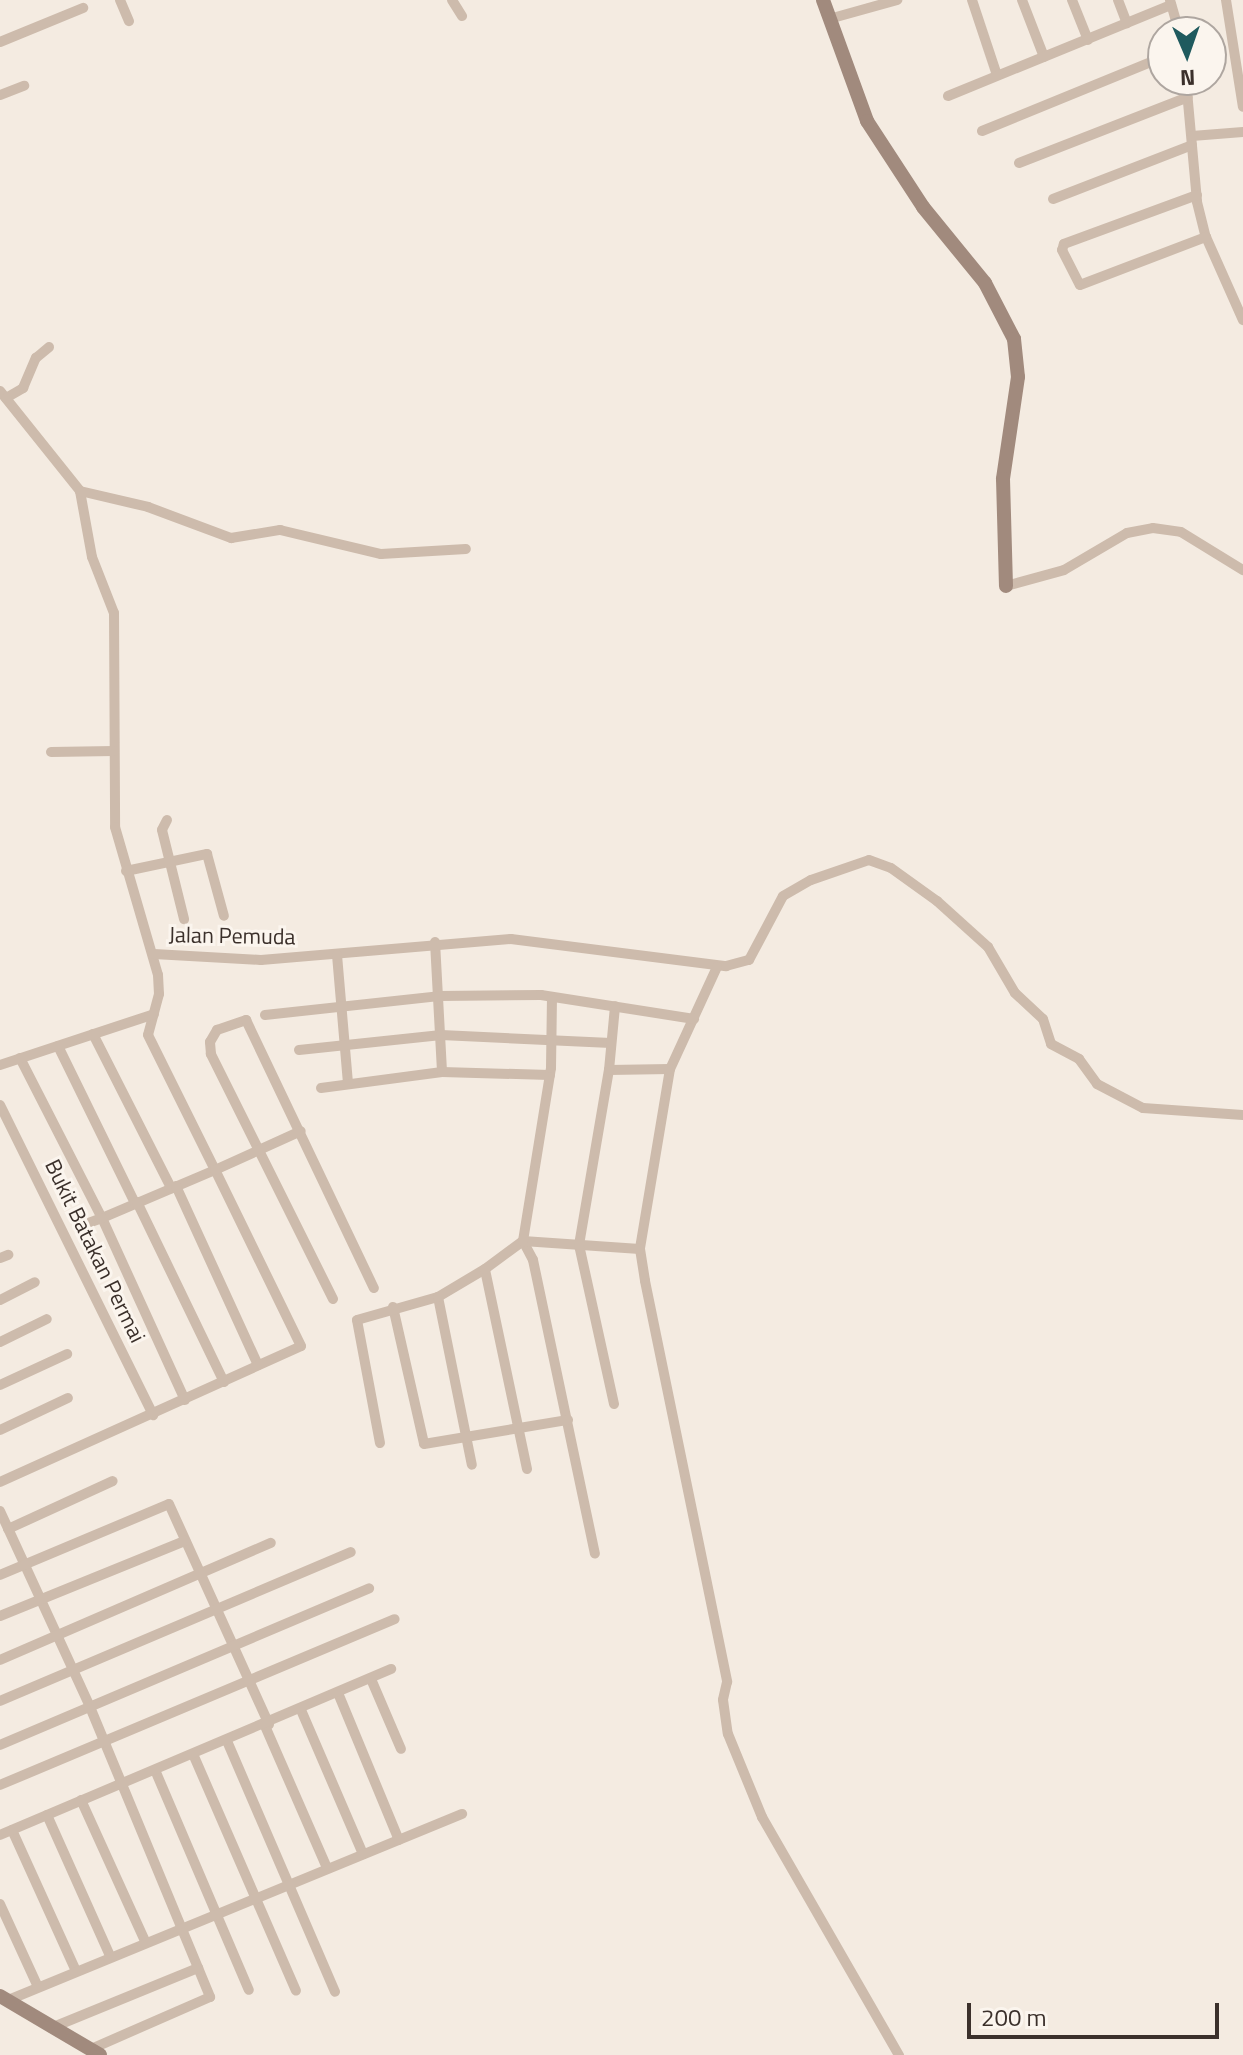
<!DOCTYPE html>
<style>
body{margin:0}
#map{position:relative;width:1243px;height:2055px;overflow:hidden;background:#f4ebe1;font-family:"Titillium Web",sans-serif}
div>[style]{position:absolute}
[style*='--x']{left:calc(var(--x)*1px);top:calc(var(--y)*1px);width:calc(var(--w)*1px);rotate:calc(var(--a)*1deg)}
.street>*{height:10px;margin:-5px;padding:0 5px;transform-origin:5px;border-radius:5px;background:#cdbbac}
.secondary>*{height:14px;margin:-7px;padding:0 7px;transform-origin:7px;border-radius:7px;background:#a18a7d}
span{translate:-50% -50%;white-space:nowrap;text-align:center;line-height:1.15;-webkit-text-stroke:6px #fbf5ee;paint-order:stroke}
.street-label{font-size:22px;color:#3b302b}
.north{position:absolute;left:1147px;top:16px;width:80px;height:80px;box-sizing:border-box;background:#fbf5ee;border:2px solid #aea6a0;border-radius:50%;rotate:178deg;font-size:22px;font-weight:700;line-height:32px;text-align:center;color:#3b302b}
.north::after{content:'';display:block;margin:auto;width:28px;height:36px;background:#1f5a5e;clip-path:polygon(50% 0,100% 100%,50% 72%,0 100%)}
.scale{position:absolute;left:967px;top:2003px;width:252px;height:36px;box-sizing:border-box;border:4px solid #3b302b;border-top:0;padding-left:10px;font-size:24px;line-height:28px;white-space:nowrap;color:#3b302b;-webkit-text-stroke:6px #fbf5ee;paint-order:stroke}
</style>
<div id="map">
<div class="street">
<i style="--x:120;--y:0;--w:23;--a:67"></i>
<i style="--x:452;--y:0;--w:19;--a:58"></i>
<i style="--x:972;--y:0;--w:79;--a:71.6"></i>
<i style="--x:1022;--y:0;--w:61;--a:68.9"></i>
<i style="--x:1072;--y:0;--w:43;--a:68.2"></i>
<i style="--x:1118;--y:0;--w:25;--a:69"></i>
<i style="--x:1170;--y:0;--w:33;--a:74"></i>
<i style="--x:1226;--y:0;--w:108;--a:81"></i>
<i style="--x:829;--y:19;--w:71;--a:-15.6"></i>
<i style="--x:0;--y:42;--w:90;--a:-22.3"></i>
<i style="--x:1186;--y:80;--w:122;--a:84.8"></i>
<i style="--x:1197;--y:202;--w:36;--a:76"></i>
<i style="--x:1206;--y:237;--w:91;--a:66"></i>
<i style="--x:0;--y:95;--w:26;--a:-21"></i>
<i style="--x:948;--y:96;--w:241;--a:-22.2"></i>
<i style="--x:982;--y:131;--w:196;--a:-22.2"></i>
<i style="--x:1192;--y:136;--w:51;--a:-4.5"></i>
<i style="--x:1019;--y:163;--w:181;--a:-21.3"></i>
<i style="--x:1197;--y:195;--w:142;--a:159.8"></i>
<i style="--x:1064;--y:244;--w:6;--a:108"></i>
<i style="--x:1062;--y:250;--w:39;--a:63"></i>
<i style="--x:1080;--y:285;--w:135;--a:-20.9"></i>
<i style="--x:1053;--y:199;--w:149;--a:-21.2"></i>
<i style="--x:0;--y:391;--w:128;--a:51.3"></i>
<i style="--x:80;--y:491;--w:67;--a:79.7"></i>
<i style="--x:92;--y:557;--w:60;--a:68.6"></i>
<i style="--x:114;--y:613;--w:214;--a:89.7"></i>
<i style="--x:115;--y:827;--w:154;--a:73.8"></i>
<i style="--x:158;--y:975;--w:19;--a:87"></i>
<i style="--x:159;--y:994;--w:42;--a:105"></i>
<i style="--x:148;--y:1035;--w:151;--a:63.6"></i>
<i style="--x:215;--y:1170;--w:123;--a:157"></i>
<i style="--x:102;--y:1218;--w:200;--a:65.5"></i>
<i style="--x:6;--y:398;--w:20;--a:-30"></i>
<i style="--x:23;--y:388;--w:33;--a:-67"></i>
<i style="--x:36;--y:358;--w:17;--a:-40"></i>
<i style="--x:80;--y:491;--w:70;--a:13.2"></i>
<i style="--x:148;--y:507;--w:89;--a:20.5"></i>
<i style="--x:231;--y:538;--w:50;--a:-9.3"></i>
<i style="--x:280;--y:530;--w:104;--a:13.4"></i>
<i style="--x:381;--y:554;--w:85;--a:-3.4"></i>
<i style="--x:1006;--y:586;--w:60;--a:-15.4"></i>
<i style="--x:1064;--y:570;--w:73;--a:-30.4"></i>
<i style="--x:1127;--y:533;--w:26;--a:-11"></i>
<i style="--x:1153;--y:528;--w:28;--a:8"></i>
<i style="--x:1181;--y:532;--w:73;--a:31.5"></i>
<i style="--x:51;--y:752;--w:63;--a:-0.9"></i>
<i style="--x:167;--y:820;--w:11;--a:117"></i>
<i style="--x:162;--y:830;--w:92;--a:76.1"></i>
<i style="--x:126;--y:871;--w:83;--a:-11.9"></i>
<i style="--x:207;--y:854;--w:64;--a:74.7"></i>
<i style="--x:435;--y:942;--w:130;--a:86.9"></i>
<i style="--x:154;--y:954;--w:107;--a:3.2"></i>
<i style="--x:261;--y:960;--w:251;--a:-4.8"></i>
<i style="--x:511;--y:939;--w:217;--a:7.2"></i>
<i style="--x:726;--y:966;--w:24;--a:-15"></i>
<i style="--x:749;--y:960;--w:72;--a:-62"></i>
<i style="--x:783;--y:896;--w:32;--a:-30"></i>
<i style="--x:811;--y:880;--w:61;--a:-19"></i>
<i style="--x:869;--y:860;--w:23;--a:20"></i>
<i style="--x:891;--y:868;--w:57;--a:35.7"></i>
<i style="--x:937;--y:901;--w:69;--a:42"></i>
<i style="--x:988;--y:947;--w:53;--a:59.6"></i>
<i style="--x:1015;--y:993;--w:38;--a:43"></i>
<i style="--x:1043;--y:1019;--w:26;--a:72"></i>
<i style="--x:1051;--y:1044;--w:32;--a:28"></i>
<i style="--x:1079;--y:1059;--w:31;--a:54"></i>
<i style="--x:1097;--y:1084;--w:52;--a:27.6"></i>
<i style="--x:1143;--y:1108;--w:100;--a:4"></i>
<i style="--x:337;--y:955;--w:129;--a:85.1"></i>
<i style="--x:717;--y:967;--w:112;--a:114.7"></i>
<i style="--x:670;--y:1069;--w:182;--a:99.5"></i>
<i style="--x:640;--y:1249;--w:32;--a:81"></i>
<i style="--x:645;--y:1281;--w:409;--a:78.4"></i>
<i style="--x:727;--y:1682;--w:18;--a:103"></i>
<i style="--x:723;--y:1700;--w:34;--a:82"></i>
<i style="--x:728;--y:1734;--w:90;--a:67.7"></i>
<i style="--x:762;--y:1817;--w:275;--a:60.1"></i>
<i style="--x:265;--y:1015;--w:175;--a:-6.2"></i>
<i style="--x:439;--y:996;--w:102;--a:-0.6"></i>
<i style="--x:541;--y:995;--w:155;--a:8.9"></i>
<i style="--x:93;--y:1034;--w:173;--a:63.1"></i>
<i style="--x:58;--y:1046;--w:175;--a:63.9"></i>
<i style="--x:299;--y:1050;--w:143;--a:-6"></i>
<i style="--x:441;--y:1035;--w:170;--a:2.7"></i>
<i style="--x:20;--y:1058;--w:180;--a:62.9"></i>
<i style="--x:102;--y:1218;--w:20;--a:160"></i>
<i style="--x:0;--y:1065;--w:162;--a:-18.3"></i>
<i style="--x:609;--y:1070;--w:61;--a:-0.9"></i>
<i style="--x:321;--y:1088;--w:122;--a:-7.5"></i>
<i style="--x:442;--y:1072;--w:108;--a:1.6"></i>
<i style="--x:0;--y:1105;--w:346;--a:63.7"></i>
<i style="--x:176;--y:1186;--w:197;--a:65.4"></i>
<i style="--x:137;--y:1202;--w:200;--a:64.2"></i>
<i style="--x:523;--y:1241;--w:21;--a:62"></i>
<i style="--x:533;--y:1260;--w:300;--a:78.1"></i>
<i style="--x:523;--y:1241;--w:117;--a:3.9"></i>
<i style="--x:0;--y:1258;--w:9;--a:-21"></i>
<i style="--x:438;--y:1297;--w:171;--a:78.6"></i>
<i style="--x:333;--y:1299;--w:274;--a:-116.5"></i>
<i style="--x:211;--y:1054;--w:12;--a:-95"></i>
<i style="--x:210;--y:1042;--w:14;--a:-60"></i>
<i style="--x:217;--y:1030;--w:31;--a:-19"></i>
<i style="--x:246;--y:1020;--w:297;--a:64.5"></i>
<i style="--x:0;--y:1300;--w:39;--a:-27"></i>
<i style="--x:393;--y:1307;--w:140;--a:77.2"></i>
<i style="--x:424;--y:1444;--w:146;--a:-9.5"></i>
<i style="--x:0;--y:1342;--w:52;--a:-26.1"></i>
<i style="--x:0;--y:1385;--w:74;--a:-24.8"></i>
<i style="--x:614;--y:1404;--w:163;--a:-102.4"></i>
<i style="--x:579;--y:1245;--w:178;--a:-80.3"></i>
<i style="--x:609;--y:1070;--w:64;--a:-84.6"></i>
<i style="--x:0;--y:1430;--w:75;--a:-25.2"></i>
<i style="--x:380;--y:1443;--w:125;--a:-100.6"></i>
<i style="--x:357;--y:1320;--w:84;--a:-15.9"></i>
<i style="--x:438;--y:1297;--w:55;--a:-30.8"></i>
<i style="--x:527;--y:1469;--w:204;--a:-101.9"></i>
<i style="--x:485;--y:1269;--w:47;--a:-36.4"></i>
<i style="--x:523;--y:1241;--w:175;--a:-80.8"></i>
<i style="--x:551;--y:1068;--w:71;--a:-89.2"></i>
<i style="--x:0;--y:1482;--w:330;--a:-24.3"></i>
<i style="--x:301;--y:1346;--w:196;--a:-116"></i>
<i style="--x:215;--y:1170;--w:94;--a:-24.4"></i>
<i style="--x:0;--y:1511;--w:216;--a:65.3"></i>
<i style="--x:90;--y:1707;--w:314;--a:67.5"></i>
<i style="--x:210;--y:1997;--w:130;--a:156.4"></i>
<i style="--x:8;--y:1529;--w:115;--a:-24.6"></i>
<i style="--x:0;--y:1575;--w:183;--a:-22.8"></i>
<i style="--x:169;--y:1504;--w:242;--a:65.6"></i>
<i style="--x:0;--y:1616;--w:200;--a:-22.1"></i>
<i style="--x:0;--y:1660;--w:295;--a:-23.4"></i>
<i style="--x:371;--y:1679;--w:76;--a:66.8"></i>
<i style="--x:338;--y:1693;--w:159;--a:67.5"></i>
<i style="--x:0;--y:1701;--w:381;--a:-23"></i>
<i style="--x:301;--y:1710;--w:157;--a:66.7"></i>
<i style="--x:265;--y:1726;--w:155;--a:66.4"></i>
<i style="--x:227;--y:1741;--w:273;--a:66.7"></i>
<i style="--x:0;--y:1745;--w:401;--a:-23"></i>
<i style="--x:193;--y:1754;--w:258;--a:66.5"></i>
<i style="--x:155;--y:1770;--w:239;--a:66.9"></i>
<i style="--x:0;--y:1785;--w:428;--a:-22.8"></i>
<i style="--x:81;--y:1800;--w:155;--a:65.6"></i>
<i style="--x:47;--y:1815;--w:154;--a:65.9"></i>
<i style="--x:12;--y:1830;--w:155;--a:65.6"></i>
<i style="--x:0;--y:1835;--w:425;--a:-23"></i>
<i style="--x:0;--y:1904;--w:91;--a:65.4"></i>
<i style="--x:6;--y:2001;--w:493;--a:-22.3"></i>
<i style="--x:51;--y:2028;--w:159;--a:-22.2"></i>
</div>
<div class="secondary">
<i style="--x:823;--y:0;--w:129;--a:70"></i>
<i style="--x:867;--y:121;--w:103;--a:56.9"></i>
<i style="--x:923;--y:207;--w:98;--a:50.8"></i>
<i style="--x:985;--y:283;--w:63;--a:62.6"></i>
<i style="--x:1014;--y:339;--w:38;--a:84"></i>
<i style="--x:1018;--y:377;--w:103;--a:98.4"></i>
<i style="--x:1003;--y:479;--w:107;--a:88.4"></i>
<i style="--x:0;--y:1996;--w:116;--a:30.5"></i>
</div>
<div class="street-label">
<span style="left:232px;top:936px;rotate:1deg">Jalan Pemuda</span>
<span style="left:95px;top:1251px;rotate:64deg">Bukit Batakan Permai</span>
</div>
<div class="north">N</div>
<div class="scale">200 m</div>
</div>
